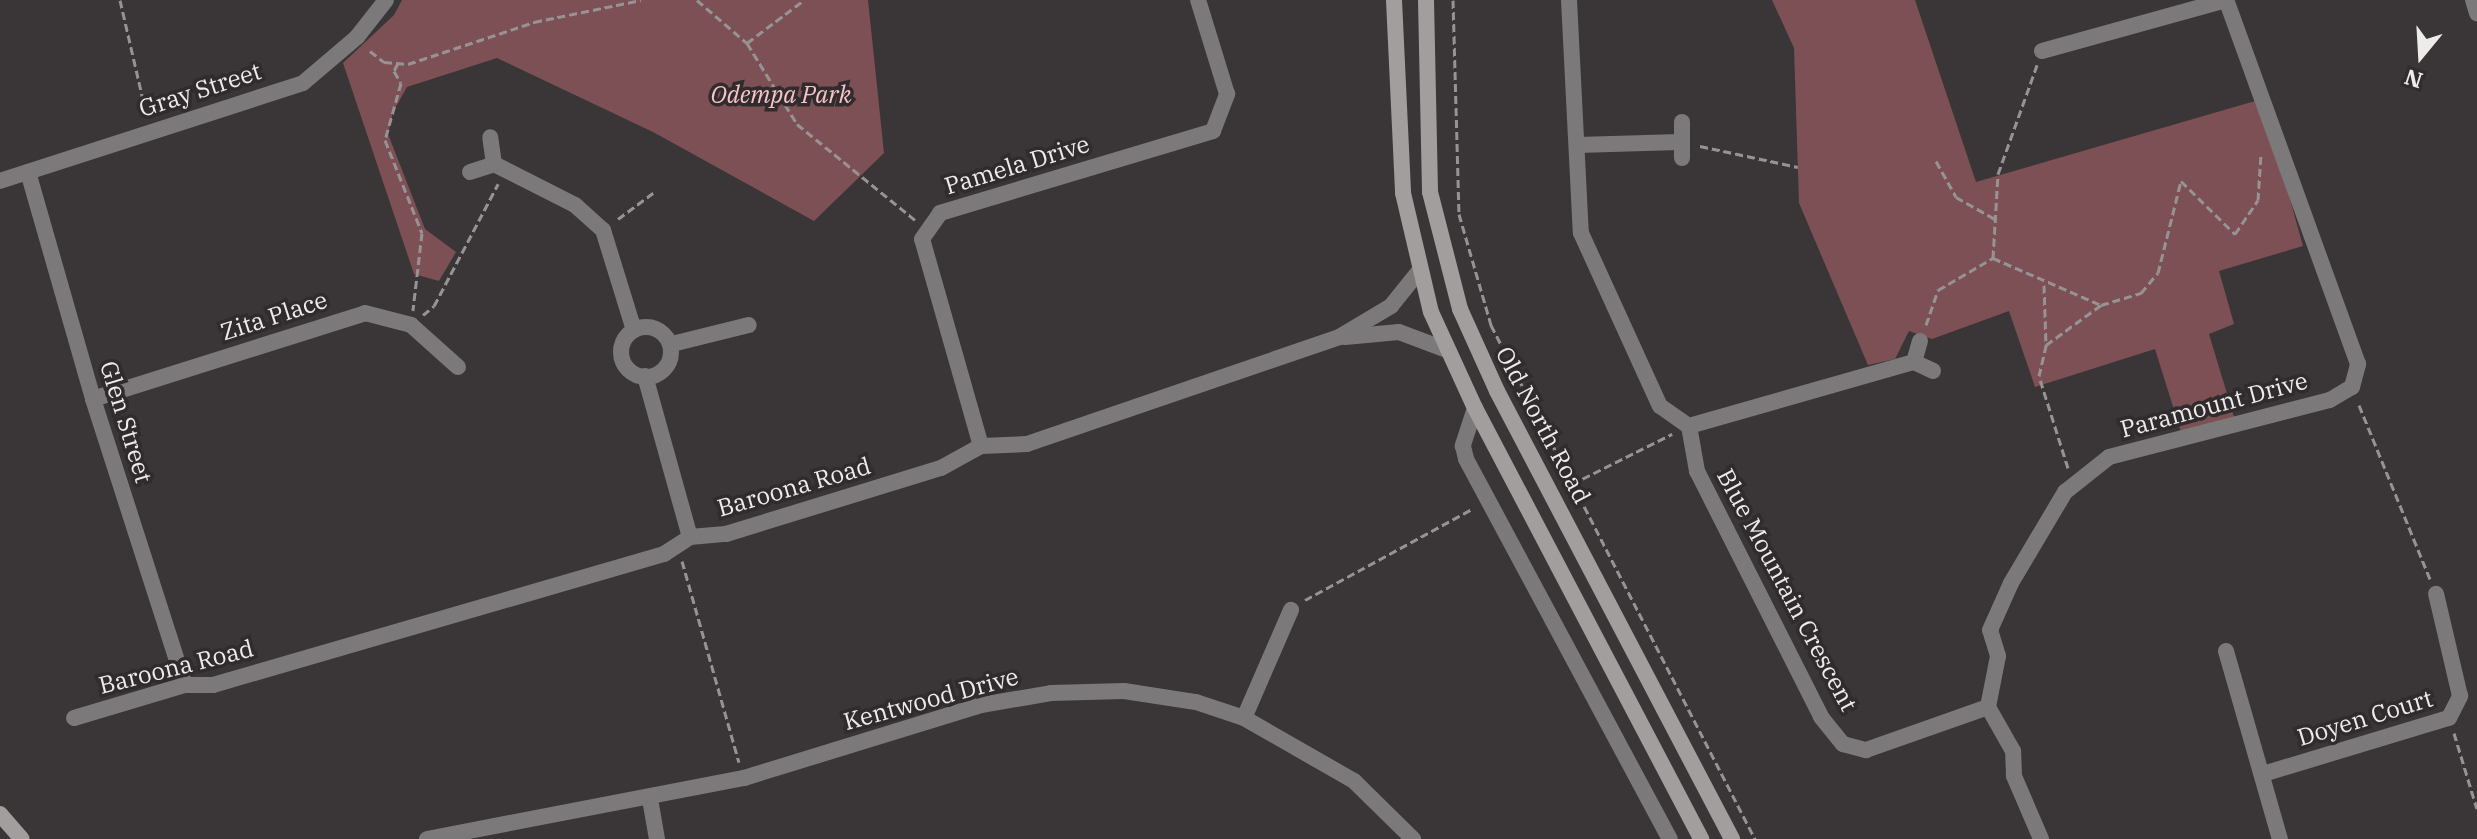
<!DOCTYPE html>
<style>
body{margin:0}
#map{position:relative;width:2477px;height:839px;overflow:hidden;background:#3a3536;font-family:"IBM Plex Serif",serif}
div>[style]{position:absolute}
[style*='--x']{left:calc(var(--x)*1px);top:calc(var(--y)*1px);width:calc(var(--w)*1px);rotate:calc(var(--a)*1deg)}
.green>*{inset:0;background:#7d5056}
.path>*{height:3px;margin-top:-1.5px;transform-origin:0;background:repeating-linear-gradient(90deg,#979393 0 8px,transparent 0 12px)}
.street>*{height:16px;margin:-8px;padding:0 8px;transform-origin:8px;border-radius:8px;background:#7b7979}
.street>.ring{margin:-8px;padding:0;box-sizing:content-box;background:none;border:16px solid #7b7979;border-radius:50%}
.secondary>*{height:16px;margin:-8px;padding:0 8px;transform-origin:8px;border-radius:8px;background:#a29e9e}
span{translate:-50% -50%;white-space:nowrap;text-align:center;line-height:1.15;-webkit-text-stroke:7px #302b2c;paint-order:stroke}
.street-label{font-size:24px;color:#eeebeb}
.park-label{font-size:24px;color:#f8c3c9;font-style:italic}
.north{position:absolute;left:2381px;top:16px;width:80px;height:80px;-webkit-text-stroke:6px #302b2c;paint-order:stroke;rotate:198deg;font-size:22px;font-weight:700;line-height:32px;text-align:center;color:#eeebeb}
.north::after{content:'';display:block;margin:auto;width:28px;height:36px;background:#eeebeb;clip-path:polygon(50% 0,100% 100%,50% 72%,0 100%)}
</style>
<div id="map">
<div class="green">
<i style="clip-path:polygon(402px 0,868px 0,884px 153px,814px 221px,653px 132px,497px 58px,407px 87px,393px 112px,388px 134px,425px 229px,456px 252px,439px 281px,414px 274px,343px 63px,394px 15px)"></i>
<i style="clip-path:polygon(1772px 0,1915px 0,1976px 182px,2262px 99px,2303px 246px,2219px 271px,2234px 324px,2209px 334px,2234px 417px,2181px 432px,2155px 349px,2035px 387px,2009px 311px,1932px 339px,1909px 331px,1895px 359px,1868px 365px,1799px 203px,1794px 48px)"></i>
</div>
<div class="path">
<i style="--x:120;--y:0;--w:120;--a:77"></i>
<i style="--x:697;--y:0;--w:66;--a:40.7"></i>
<i style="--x:747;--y:43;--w:95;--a:58.3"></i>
<i style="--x:797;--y:124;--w:152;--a:39.1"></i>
<i style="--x:1453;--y:0;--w:214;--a:88.4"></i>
<i style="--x:1459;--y:214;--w:116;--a:73.9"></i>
<i style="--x:1491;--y:325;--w:578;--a:62.81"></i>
<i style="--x:747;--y:43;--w:71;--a:-37"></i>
<i style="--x:370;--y:51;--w:18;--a:38"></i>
<i style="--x:384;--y:62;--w:24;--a:5"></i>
<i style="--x:408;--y:64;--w:133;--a:-18.4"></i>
<i style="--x:534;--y:22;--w:109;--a:-11.6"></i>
<i style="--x:398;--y:63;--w:9;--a:117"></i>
<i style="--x:394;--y:71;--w:14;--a:60"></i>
<i style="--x:401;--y:83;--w:59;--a:105.7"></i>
<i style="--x:385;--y:140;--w:100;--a:68.3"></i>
<i style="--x:422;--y:233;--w:78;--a:96.7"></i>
<i style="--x:1700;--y:146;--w:100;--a:12.1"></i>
<i style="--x:1936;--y:161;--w:41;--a:60.9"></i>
<i style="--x:1956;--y:197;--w:45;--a:29.4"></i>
<i style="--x:618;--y:219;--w:44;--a:-36.6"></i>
<i style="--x:1993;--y:258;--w:84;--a:-86.6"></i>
<i style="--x:1998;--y:174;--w:116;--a:-70.3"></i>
<i style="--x:2044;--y:285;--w:60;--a:88.1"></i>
<i style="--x:423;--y:315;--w:14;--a:-39"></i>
<i style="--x:434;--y:306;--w:138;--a:-62.3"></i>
<i style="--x:1926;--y:325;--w:37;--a:-71"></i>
<i style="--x:1938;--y:290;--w:64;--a:-30.2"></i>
<i style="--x:1993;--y:258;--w:118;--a:23.5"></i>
<i style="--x:2101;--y:305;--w:42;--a:-16.7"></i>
<i style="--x:2141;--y:293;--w:26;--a:-50"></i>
<i style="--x:2158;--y:273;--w:95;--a:-76"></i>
<i style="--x:2181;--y:181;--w:76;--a:44.5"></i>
<i style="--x:2235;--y:234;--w:41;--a:-55.9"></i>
<i style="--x:2258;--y:200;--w:46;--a:-86.3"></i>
<i style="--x:2359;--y:405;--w:188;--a:67.8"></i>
<i style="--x:2068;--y:468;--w:96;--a:-107.5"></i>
<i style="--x:2039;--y:376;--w:32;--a:-77"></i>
<i style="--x:2046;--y:345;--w:68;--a:-36"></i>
<i style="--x:1572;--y:484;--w:112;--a:-26.6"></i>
<i style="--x:682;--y:561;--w:209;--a:74.2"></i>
<i style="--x:1305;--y:600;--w:192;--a:-28.6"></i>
<i style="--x:2454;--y:733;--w:79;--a:73.2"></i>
</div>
<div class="street">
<i style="--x:1569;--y:0;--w:233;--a:87.1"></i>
<i style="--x:1581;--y:233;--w:190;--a:65.5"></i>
<i style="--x:1660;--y:406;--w:35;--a:35"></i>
<i style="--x:1689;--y:426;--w:46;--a:79.9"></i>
<i style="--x:1697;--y:471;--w:275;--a:63.2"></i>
<i style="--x:1821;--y:717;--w:35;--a:51"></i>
<i style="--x:1843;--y:744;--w:24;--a:15"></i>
<i style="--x:1866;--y:750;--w:129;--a:-19.4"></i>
<i style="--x:2473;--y:0;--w:14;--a:73"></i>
<i style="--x:2042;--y:51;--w:191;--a:-15.5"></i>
<i style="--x:1682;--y:122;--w:36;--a:90"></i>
<i style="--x:1578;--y:145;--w:101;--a:-1.7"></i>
<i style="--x:494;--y:164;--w:91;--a:26.8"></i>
<i style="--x:575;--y:205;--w:38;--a:42"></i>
<i style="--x:603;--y:230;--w:105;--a:72.8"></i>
<i style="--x:28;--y:172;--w:236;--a:74"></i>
<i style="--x:93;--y:399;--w:300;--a:72.2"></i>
<i style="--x:470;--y:172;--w:25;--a:-18"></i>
<i style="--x:494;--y:164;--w:27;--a:-98"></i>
<i style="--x:0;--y:181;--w:318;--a:-17.9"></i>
<i style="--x:303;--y:83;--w:71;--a:-40.4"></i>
<i style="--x:357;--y:37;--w:47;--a:-51.9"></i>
<i class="ring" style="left:621px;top:327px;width:34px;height:34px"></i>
<i style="--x:1345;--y:337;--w:54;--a:-5.3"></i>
<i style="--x:1399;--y:332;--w:51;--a:20.6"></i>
<i style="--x:1920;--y:341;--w:22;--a:106"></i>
<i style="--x:1914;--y:362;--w:21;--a:25"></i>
<i style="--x:672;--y:344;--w:79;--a:-13.9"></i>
<i style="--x:645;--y:376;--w:167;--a:74.4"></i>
<i style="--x:93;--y:399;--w:285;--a:-17.5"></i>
<i style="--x:365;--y:313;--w:48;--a:14.6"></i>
<i style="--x:411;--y:325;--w:63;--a:41.8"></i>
<i style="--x:1475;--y:408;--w:40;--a:108"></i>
<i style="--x:1463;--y:446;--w:13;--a:77"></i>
<i style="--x:1466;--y:459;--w:431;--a:61.8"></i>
<i style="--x:1689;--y:426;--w:234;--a:-15.9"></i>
<i style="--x:981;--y:446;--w:215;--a:-105.9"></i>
<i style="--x:922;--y:239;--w:32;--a:-55"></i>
<i style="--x:940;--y:213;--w:285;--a:-16.7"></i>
<i style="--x:1213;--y:131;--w:40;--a:-69"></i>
<i style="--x:1227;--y:94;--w:98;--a:-107.1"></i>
<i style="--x:2226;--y:651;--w:196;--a:74"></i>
<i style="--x:74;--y:718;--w:116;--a:-16.6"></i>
<i style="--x:185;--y:685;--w:28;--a:0"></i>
<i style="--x:213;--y:685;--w:470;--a:-16.2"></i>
<i style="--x:664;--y:554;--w:31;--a:-33"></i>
<i style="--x:690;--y:537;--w:36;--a:-5"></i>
<i style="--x:726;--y:534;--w:225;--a:-17.1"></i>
<i style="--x:941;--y:468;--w:46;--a:-28.8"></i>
<i style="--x:981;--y:446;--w:46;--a:-2.5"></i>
<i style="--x:1027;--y:444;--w:330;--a:-18.9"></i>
<i style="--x:1339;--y:337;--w:61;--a:-30.8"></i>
<i style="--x:1391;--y:306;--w:45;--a:-51.3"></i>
<i style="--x:1244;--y:718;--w:118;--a:-66.5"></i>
<i style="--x:2263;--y:774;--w:194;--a:-16.8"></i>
<i style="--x:2449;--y:718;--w:25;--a:-63"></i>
<i style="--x:2460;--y:696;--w:105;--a:-103.2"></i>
<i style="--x:650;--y:799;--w:41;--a:80.1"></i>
<i style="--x:427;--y:839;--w:323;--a:-10.9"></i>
<i style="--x:744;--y:778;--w:248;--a:-17.1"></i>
<i style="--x:981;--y:705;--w:71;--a:-9.7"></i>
<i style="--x:1051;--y:693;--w:73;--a:-1.6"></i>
<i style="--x:1124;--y:691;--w:73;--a:8.7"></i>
<i style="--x:1196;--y:702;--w:51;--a:18.4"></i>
<i style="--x:1244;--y:718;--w:127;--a:29.8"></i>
<i style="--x:1354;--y:781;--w:83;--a:44.5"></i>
<i style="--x:2041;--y:839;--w:69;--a:-113.2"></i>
<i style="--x:2014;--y:776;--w:25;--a:-92"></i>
<i style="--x:2013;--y:751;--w:51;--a:-119.6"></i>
<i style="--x:1988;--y:707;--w:52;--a:-78.9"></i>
<i style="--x:1998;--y:656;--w:27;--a:-107"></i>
<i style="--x:1990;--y:630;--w:51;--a:-65.9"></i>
<i style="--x:2011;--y:583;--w:106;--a:-59.3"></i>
<i style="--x:2065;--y:492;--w:56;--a:-38.5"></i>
<i style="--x:2109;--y:457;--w:228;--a:-14.5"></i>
<i style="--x:2330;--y:400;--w:26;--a:-31"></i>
<i style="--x:2352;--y:387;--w:24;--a:-75"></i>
<i style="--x:2358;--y:364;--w:387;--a:-109.9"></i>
</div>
<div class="secondary">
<i style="--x:1394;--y:0;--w:193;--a:87.3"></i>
<i style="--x:1403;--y:193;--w:122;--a:76.8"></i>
<i style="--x:1431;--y:312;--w:106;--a:65.4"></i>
<i style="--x:1475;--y:408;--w:487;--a:62.3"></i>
<i style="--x:1426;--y:0;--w:192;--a:88.8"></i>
<i style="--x:1430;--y:192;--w:121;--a:75.6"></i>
<i style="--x:1460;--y:309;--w:90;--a:65.7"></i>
<i style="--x:1497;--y:391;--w:506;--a:62.32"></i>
<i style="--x:0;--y:814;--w:33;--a:49"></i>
</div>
<div class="street-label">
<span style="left:200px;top:90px;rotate:-18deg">Gray Street</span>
<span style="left:1017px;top:165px;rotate:-17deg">Pamela Drive</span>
<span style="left:274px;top:316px;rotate:-18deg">Zita Place</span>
<span style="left:2214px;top:405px;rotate:-15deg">Paramount Drive</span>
<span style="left:126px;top:422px;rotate:73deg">Glen Street</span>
<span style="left:1543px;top:425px;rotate:62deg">Old North Road</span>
<span style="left:794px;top:487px;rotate:-16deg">Baroona Road</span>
<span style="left:1787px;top:590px;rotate:62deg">Blue Mountain Crescent</span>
<span style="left:176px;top:667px;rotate:-14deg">Baroona Road</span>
<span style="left:931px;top:699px;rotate:-15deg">Kentwood Drive</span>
<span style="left:2365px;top:718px;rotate:-17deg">Doyen Court</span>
</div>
<div class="park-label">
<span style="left:781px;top:95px">Odempa Park</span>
</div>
<div class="north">N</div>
</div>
